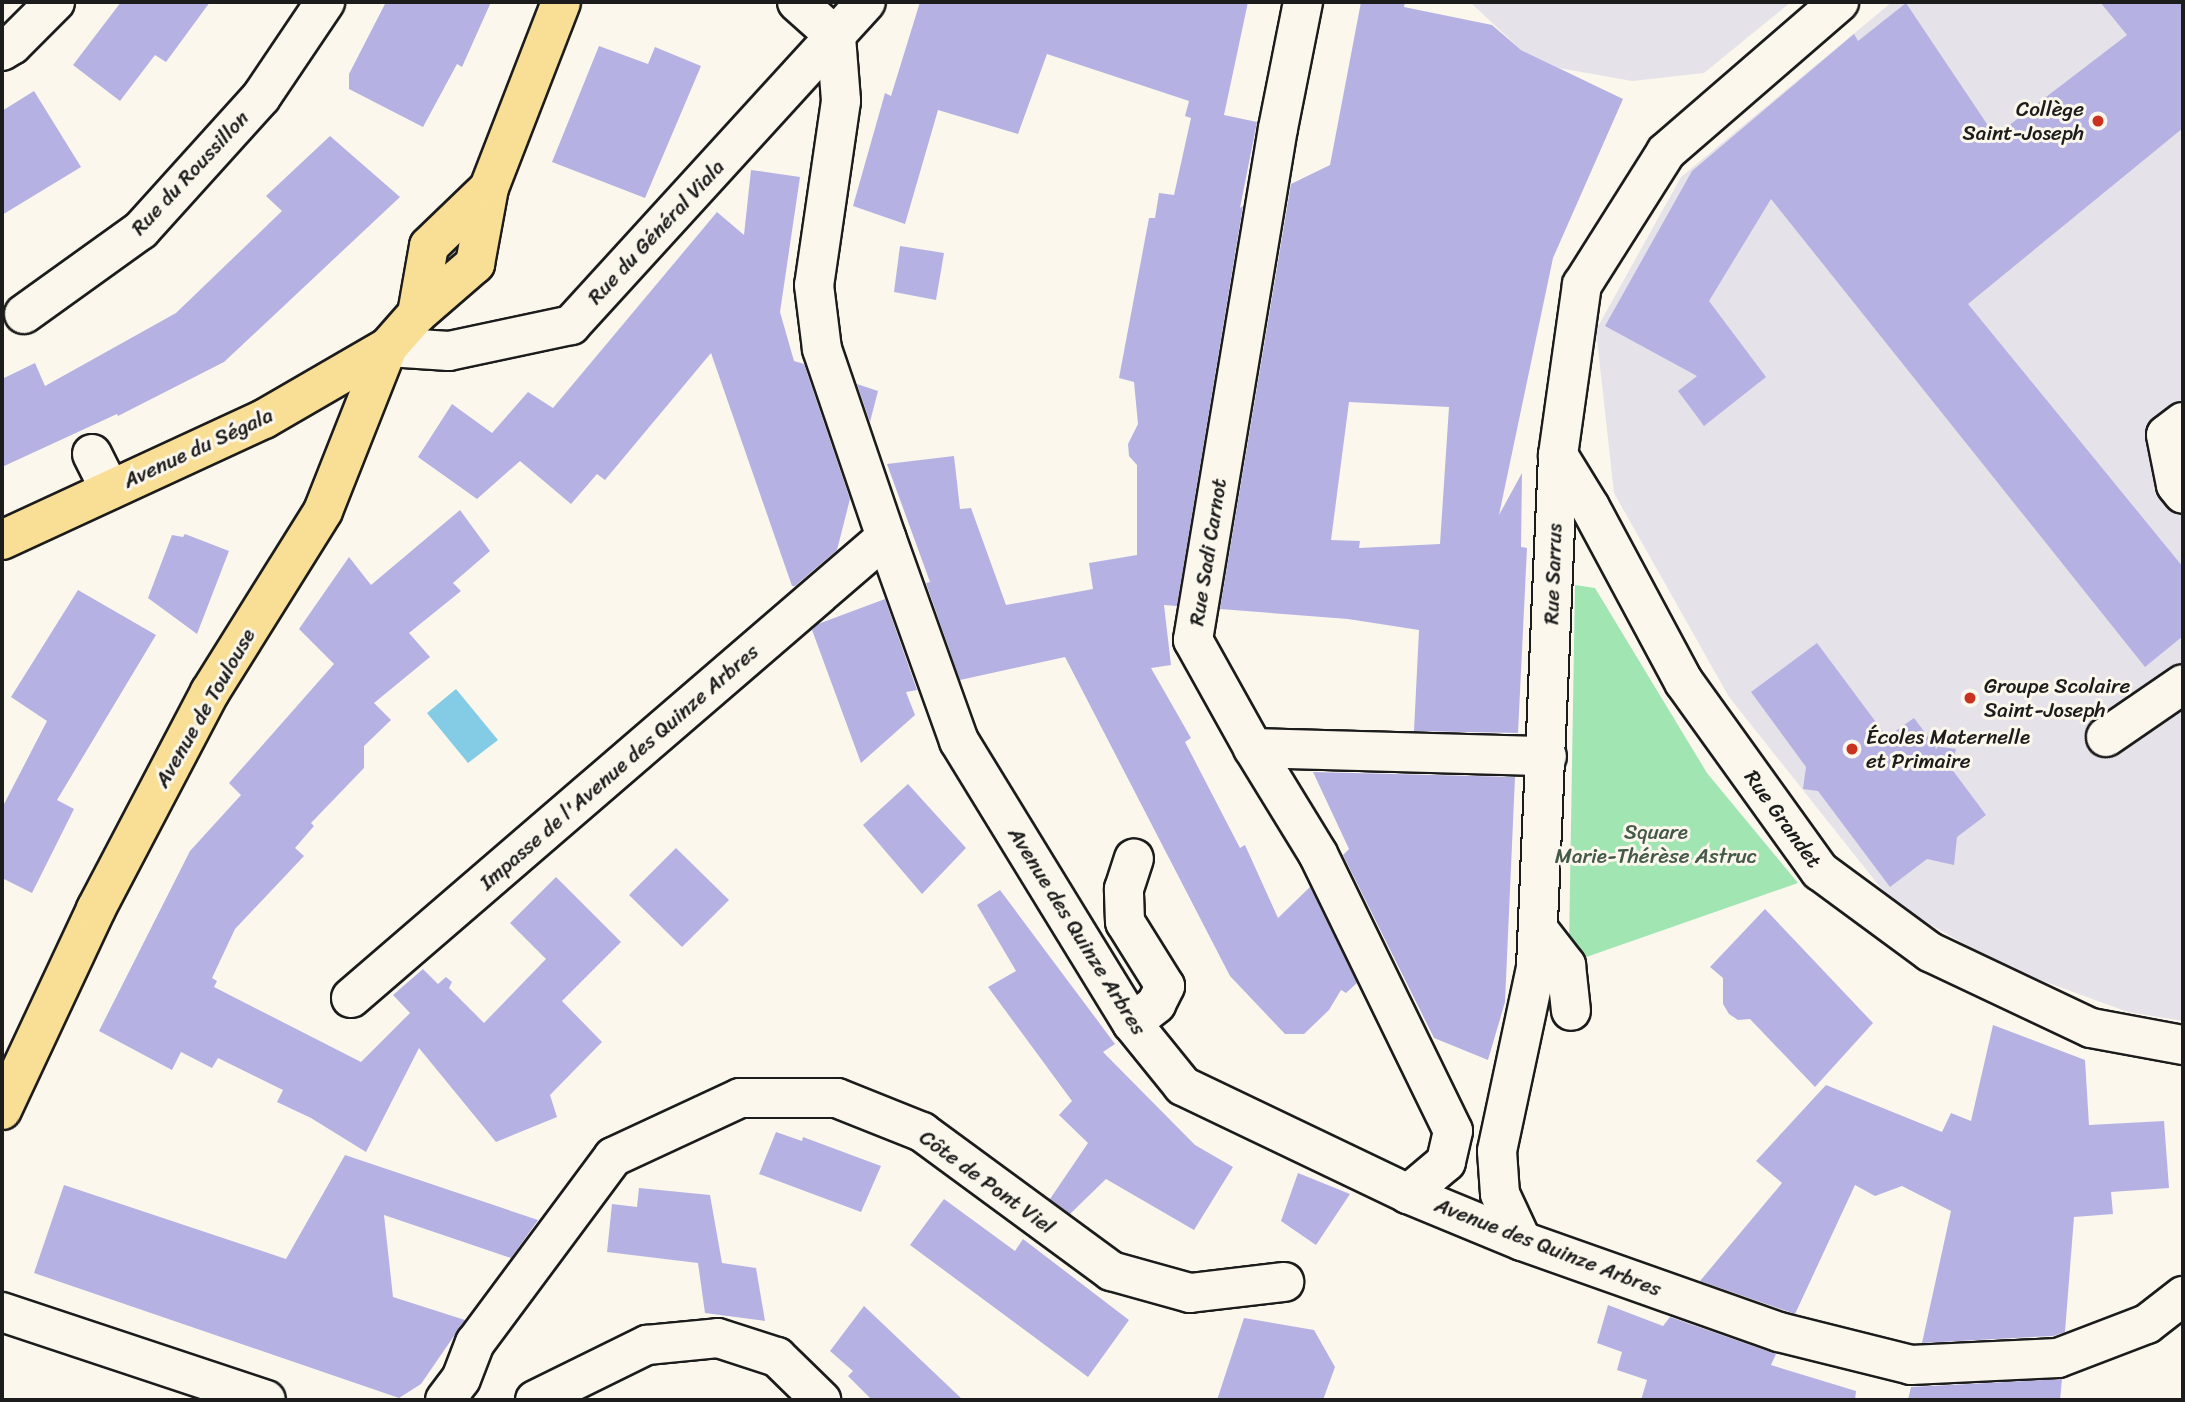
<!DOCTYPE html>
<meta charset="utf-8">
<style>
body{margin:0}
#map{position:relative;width:2185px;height:1402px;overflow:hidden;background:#fbf7ec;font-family:Sriracha,sans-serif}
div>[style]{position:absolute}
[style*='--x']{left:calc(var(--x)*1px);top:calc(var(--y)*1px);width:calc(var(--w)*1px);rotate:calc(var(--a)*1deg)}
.built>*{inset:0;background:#e6e2e9}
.green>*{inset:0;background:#a1e6b2}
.water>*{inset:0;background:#84cce5}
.building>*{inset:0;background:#b5b2e3}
.roads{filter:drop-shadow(2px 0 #1c1c1c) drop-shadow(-2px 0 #1c1c1c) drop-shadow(0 2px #1c1c1c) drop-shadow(0 -2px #1c1c1c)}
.minor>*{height:38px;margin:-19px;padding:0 19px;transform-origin:19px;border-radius:19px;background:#fbf7ec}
.major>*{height:38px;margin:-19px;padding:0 19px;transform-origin:19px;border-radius:19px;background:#f9df96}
.dots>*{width:19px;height:19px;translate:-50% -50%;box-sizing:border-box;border:4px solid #fbf7ec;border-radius:50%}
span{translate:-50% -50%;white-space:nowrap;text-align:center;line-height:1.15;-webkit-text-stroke:6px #fbf7ec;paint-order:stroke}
.poi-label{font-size:21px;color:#1c1c1c}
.right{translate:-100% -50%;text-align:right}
.left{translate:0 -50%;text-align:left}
.street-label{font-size:21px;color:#1c1c1c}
.park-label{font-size:21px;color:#445949}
.frame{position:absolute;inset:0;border:4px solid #1c1c1c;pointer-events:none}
</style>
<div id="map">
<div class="built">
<i style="clip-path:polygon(1470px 2px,1791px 2px,1704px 73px,1632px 81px,1559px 68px,1521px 50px)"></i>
<i style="clip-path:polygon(1892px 2px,2183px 2px,2183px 1021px,2128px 1012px,2005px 967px,1924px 921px,1884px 892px,1729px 697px,1614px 493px,1596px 330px,1681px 177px)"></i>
</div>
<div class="green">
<i style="clip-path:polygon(1575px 585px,1595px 588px,1707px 773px,1798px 883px,1575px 961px,1569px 944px)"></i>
</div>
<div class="water">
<i style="clip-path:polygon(456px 689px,498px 740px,468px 763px,427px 713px)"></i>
</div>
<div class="building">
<i style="clip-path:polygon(121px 2px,210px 2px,166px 62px,155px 55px,120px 101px,73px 65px)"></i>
<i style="clip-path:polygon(386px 2px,491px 2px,462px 67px,457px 64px,423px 127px,349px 89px,349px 74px)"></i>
<i style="clip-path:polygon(920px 2px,1248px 2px,1224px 115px,1257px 122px,1240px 208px,1243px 206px,1177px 606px,1164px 605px,1171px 665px,1151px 668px,1191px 738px,1185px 742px,1240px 848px,1245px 845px,1278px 918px,1310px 887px,1357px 983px,1346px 993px,1341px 990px,1329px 1010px,1304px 1034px,1285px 1034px,1230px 976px,1065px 657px,960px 680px,926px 583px,930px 582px,887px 464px,954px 456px,960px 509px,971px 508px,1006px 605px,1093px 589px,1089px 563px,1137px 555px,1137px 465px,1129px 456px,1128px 444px,1138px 424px,1134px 382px,1119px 378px,1149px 218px,1155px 218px,1159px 193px,1174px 195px,1191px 118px,1185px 116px,1189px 101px,1047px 54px,1018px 134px,938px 110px,905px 224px,853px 206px,885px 93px,891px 96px)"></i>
<i style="clip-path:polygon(evenodd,1361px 2px,1405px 2px,1404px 7px,1492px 25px,1521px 50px,1623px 99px,1553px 258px,1499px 515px,1522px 473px,1521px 547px,1527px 548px,1518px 733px,1414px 731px,1419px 630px,1348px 619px,1220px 609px,1291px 184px,1330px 165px,1361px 2px,1349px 402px,1449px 407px,1440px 544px,1359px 548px,1360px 541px,1331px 540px,1349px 402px)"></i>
<i style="clip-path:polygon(2100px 2px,2183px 2px,2183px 128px,1968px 304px,2183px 567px,2183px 636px,2145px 667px,1771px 199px,1709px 301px,1766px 377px,1704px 426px,1678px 391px,1697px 376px,1605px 326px,1692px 171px,1854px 34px,1858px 41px,1906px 3px,1995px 136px,2127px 35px)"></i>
<i style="clip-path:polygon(599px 46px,648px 64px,655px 47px,701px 66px,645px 198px,552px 162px)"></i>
<i style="clip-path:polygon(34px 91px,81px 167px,2px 215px,2px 111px)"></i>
<i style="clip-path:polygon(330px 136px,400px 197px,224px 362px,118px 416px,117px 414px,2px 467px,2px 379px,35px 363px,45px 386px,176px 313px,282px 211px,266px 196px)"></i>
<i style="clip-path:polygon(751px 170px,800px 177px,780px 312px,794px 361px,804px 364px,850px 499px,837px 550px,795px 586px,792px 586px,711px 353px,605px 480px,597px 474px,571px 504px,520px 461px,477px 499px,418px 457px,452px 404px,492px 433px,528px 392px,553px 408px,717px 212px,744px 235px)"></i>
<i style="clip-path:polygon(900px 246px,944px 253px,936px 300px,894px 292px)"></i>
<i style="clip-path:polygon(857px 384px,878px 391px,870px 422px)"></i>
<i style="clip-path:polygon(460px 510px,490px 551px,453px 583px,461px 591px,409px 633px,430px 657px,374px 703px,391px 720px,364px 746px,364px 768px,311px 823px,314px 826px,295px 848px,304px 856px,235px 929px,212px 978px,217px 981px,214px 987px,361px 1062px,410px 1013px,393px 995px,423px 969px,438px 984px,446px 977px,452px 982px,449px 988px,484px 1023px,546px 959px,510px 923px,556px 877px,621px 942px,562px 1001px,602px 1042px,550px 1095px,557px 1117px,496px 1142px,419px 1048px,366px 1152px,311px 1118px,277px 1102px,283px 1090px,218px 1058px,212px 1068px,181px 1052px,172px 1070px,99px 1031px,190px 851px,241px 795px,229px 783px,334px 664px,299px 629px,349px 557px,371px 585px)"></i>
<i style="clip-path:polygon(185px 534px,229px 551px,197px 634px,148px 598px,172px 535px,183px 537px)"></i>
<i style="clip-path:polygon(78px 590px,156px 635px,57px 800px,74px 809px,32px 893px,2px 878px,2px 808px,47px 721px,11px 697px)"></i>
<i style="clip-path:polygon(885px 599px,917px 690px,906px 692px,915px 715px,861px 763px,812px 630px,818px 624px)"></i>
<i style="clip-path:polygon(1817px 643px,1887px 737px,1914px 718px,1935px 746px,1956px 749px,1951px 768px,1986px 815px,1957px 837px,1954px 865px,1927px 859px,1890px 887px,1818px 791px,1803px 789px,1806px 767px,1751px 692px)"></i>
<i style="clip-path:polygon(1313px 772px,1515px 777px,1505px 1002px,1488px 1060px,1434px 1038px,1343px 855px,1349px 849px)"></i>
<i style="clip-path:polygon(908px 784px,966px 848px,922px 894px,863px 825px)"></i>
<i style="clip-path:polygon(676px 848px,729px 900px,682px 947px,629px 895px)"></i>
<i style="clip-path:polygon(1000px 890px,1115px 1044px,1103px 1052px,1195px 1145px,1233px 1167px,1194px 1230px,1106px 1179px,1070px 1214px,1050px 1199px,1088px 1143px,1059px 1115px,1072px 1101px,988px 987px,1016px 971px,977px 905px)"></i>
<i style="clip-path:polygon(1765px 909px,1873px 1023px,1815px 1087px,1750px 1019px,1738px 1020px,1729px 1014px,1723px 1004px,1723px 978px,1710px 967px)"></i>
<i style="clip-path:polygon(1993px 1025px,2085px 1060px,2089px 1125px,2164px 1121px,2169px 1188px,2111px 1192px,2113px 1214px,2074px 1217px,2065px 1332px,2053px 1336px,1922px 1343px,1951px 1211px,1902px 1186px,1875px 1196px,1855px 1185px,1795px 1314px,1700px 1281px,1782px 1183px,1756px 1161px,1826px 1085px,1942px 1132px,1951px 1113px,1971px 1121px)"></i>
<i style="clip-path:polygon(776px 1132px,802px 1141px,803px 1137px,881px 1166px,861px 1212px,759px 1174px)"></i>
<i style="clip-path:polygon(345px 1155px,538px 1220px,511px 1258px,384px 1215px,393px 1297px,465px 1320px,421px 1384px,399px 1398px,34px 1273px,64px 1185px,286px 1259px)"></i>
<i style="clip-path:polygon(1298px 1173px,1350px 1194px,1316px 1245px,1281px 1221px)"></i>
<i style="clip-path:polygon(639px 1188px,710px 1195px,722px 1263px,756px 1268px,765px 1321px,705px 1313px,698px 1263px,607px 1252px,612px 1204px,637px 1207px)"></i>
<i style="clip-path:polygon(944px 1199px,1015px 1251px,1023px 1239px,1129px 1320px,1088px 1377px,910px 1245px)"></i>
<i style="clip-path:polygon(1608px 1305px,1663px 1326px,1670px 1317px,1776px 1354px,1771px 1365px,1856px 1391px,1855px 1400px,1641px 1400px,1647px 1380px,1617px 1370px,1622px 1352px,1597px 1343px)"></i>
<i style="clip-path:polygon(864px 1306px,963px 1400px,872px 1400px,848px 1376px,853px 1371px,830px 1351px)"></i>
<i style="clip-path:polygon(1244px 1318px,1314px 1330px,1335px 1367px,1323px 1400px,1217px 1400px)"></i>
<i style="clip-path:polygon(2062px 1379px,2060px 1400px,1908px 1400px,1911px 1387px)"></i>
</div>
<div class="roads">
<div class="minor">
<i style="--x:797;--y:2;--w:52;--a:41.9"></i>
<i style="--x:836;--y:37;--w:64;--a:85.5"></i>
<i style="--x:841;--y:101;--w:186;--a:98.3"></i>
<i style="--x:814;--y:285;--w:64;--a:82.9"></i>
<i style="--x:822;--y:349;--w:199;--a:71.2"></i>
<i style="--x:886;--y:537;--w:217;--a:70.3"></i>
<i style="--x:959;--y:741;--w:331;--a:58.5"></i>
<i style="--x:1132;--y:1023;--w:81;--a:51"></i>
<i style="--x:1183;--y:1086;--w:250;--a:25.6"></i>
<i style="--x:1408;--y:1194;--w:123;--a:22.4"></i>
<i style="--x:1522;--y:1241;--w:273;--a:19.5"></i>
<i style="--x:1779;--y:1332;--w:136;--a:14"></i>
<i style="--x:1911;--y:1365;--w:147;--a:-2.7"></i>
<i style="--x:2058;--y:1358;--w:95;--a:-20.9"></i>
<i style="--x:2147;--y:1324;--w:46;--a:-37.9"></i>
<i style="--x:1303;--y:2;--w:128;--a:101.2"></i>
<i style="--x:1278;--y:128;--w:519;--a:99.43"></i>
<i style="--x:1193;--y:640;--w:124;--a:60.9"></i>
<i style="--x:1253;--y:748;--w:124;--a:58.5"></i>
<i style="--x:1318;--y:854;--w:308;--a:64"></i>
<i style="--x:1453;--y:1131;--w:32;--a:103"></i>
<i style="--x:1446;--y:1162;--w:50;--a:139.9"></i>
<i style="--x:2;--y:51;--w:12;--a:-31"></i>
<i style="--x:12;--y:45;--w:61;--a:-45"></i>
<i style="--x:24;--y:314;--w:144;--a:-35.7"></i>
<i style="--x:141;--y:230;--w:179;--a:-47.9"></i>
<i style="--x:261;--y:97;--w:115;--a:-56"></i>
<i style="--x:388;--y:347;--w:61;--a:3.8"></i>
<i style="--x:449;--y:351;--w:125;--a:-12"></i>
<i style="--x:571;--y:325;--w:437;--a:-47.6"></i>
<i style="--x:2183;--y:422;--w:21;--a:143"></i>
<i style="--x:2166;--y:435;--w:51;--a:78.7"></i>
<i style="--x:2176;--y:485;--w:11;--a:52"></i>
<i style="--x:92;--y:454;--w:40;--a:63.4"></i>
<i style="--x:1558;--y:455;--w:61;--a:58.4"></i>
<i style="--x:1590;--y:507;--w:199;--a:61.8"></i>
<i style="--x:1684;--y:682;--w:233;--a:54.3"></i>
<i style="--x:1820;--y:871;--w:137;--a:36.4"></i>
<i style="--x:1930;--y:952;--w:178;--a:25.3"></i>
<i style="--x:2091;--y:1028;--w:94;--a:10.5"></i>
<i style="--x:2106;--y:737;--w:93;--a:-34.5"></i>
<i style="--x:1253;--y:748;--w:294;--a:1.6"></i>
<i style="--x:1538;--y:929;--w:46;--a:52.1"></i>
<i style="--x:1566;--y:965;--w:46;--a:83.8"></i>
<i style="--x:351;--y:998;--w:706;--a:-40.75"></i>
<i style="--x:1132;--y:1023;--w:31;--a:-38"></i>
<i style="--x:1156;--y:1004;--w:20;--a:-63"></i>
<i style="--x:1165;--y:986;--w:75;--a:-122"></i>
<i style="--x:1125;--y:922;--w:33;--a:-92"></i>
<i style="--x:1124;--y:889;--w:32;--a:-72"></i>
<i style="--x:1522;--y:1241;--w:52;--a:-115.1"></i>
<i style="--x:1500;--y:1194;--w:43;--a:-94"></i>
<i style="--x:1497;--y:1151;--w:187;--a:-78"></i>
<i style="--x:1536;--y:968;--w:513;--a:-87.54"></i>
<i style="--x:1558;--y:455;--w:172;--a:-82"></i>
<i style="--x:1582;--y:285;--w:157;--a:-57.7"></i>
<i style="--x:1666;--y:152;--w:229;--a:-40.9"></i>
<i style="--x:2;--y:1312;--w:278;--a:18.4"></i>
<i style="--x:445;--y:1400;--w:26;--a:-53"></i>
<i style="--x:461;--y:1379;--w:39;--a:-69"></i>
<i style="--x:475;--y:1343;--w:232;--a:-53.4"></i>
<i style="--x:613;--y:1157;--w:140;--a:-24.9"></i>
<i style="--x:740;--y:1098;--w:97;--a:0"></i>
<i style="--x:837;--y:1098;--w:92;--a:21.8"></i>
<i style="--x:922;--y:1132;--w:235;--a:36.3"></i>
<i style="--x:1111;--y:1271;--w:82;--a:15.6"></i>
<i style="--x:1190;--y:1293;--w:95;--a:-6.7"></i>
<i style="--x:535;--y:1400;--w:125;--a:-26.2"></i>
<i style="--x:647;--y:1345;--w:71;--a:-5.6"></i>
<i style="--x:718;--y:1338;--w:62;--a:17.9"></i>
<i style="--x:777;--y:1357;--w:62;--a:44.3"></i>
</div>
<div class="major">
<i style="--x:417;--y:314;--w:69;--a:-80"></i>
<i style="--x:429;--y:246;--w:83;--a:-44"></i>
<i style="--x:2;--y:540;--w:289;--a:-24.8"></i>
<i style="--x:264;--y:419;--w:143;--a:-30.1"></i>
<i style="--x:2;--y:1110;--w:222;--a:-64.9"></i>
<i style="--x:96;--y:909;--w:245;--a:-62.3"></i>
<i style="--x:210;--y:692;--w:213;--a:-58"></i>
<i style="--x:323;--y:511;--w:176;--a:-68.4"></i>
<i style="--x:388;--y:347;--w:44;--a:-48.7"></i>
<i style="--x:417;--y:314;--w:77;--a:-40.8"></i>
<i style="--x:475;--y:264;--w:77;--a:-79.6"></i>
<i style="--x:489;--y:188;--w:199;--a:-68.8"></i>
</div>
</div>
<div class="dots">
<i style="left:2098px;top:121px;background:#c8321e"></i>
<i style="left:1970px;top:698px;background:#c8321e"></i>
<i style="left:1852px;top:749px;background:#c8321e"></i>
</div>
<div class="poi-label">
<span class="right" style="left:2084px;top:121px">Collège<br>Saint-Joseph</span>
<span class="left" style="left:1984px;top:698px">Groupe Scolaire<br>Saint-Joseph</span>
<span class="left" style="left:1866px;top:749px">Écoles Maternelle<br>et Primaire</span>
</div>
<div class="street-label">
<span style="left:190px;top:173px;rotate:-47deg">Rue du Roussillon</span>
<span style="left:656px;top:232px;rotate:-47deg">Rue du Général Viala</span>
<span style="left:198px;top:448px;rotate:-25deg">Avenue du Ségala</span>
<span style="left:1208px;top:552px;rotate:-81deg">Rue Sadi Carnot</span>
<span style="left:1553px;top:574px;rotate:-88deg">Rue Sarrus</span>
<span style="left:205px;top:708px;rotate:-60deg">Avenue de Toulouse</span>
<span style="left:619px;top:767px;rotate:-41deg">Impasse de l'Avenue des Quinze Arbres</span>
<span style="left:1783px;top:819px;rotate:54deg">Rue Grandet</span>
<span style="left:1077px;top:931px;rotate:58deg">Avenue des Quinze Arbres</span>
<span style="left:987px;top:1182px;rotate:36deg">Côte de Pont Viel</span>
<span style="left:1548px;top:1247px;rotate:21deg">Avenue des Quinze Arbres</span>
</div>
<div class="park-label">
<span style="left:1656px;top:844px">Square<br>Marie-Thérèse Astruc</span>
</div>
<div class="frame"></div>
</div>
